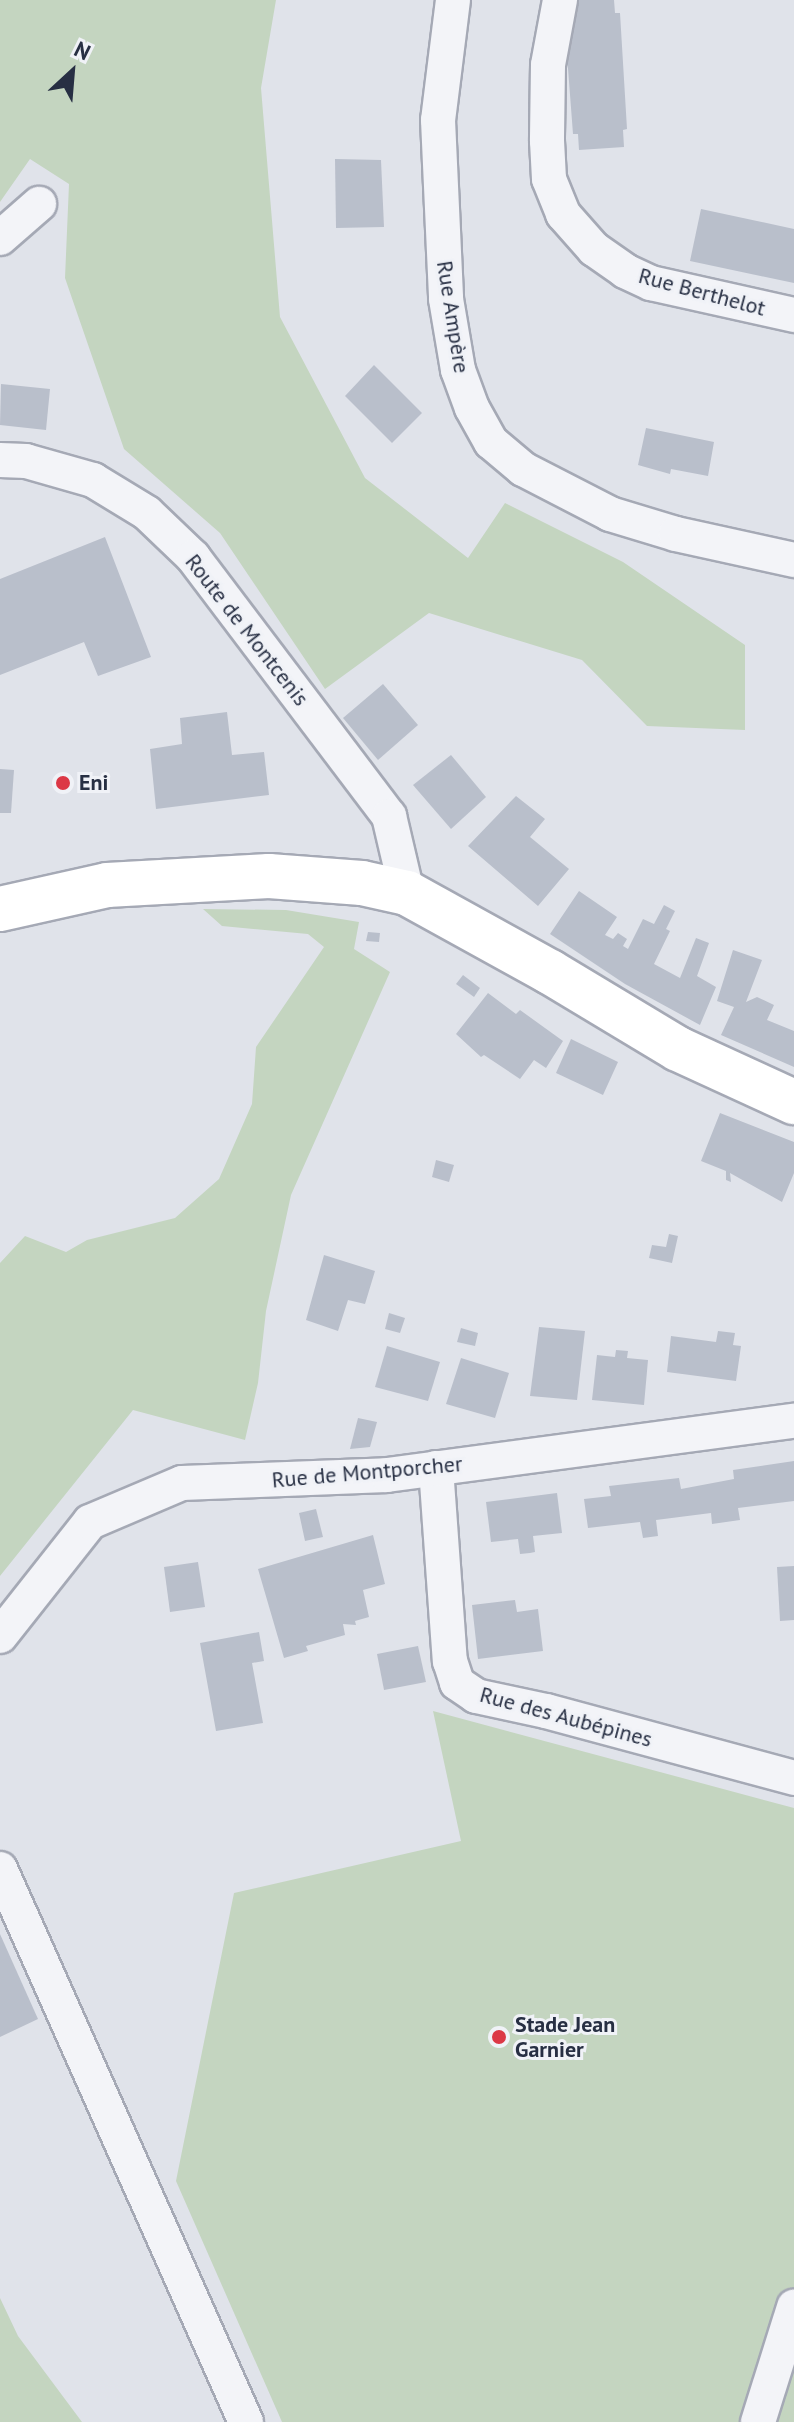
<!DOCTYPE html>
<meta charset="utf-8">
<style>
body{margin:0}
#map{position:relative;width:794px;height:2422px;overflow:hidden;background:#e0e3ea;font-family:"PT Sans",sans-serif}
div>[style]{position:absolute}
[style*='--x']{left:calc(var(--x)*1px);top:calc(var(--y)*1px);width:calc(var(--w)*1px);rotate:calc(var(--a)*1deg)}
.green>*{inset:0;background:#c4d5c0}
.building>*{inset:0;background:#b9bfcb}
.roads{filter:drop-shadow(2px 0 #a5a9b5) drop-shadow(-2px 0 #a5a9b5) drop-shadow(0 2px #a5a9b5) drop-shadow(0 -2px #a5a9b5)}
.minor>*{height:34px;margin:-17px;padding:0 17px;transform-origin:17px;border-radius:17px;background:#f3f4f8}
.major>*{height:44px;margin:-22px;padding:0 22px;transform-origin:22px;border-radius:22px;background:#fff}
.dots>*{width:22px;height:22px;translate:-50% -50%;box-sizing:border-box;border:4px solid #f0f2f7;border-radius:50%}
span{translate:-50% -50%;white-space:nowrap;text-align:center;line-height:1.15;-webkit-text-stroke:6px #f0f2f7;paint-order:stroke}
.street-label{font-size:22px;color:#272f43}
.poi-label{font-size:22px;color:#272f43;font-weight:700}
.left{translate:0 -50%;text-align:left}
.north{position:absolute;left:32px;top:32px;width:80px;height:80px;-webkit-text-stroke:6px #f0f2f7;paint-order:stroke;rotate:26deg;font-size:22px;font-weight:700;line-height:32px;text-align:center;color:#272f43}
.north::after{content:'';display:block;margin:auto;width:28px;height:36px;background:#272f43;clip-path:polygon(50% 0,100% 100%,50% 72%,0 100%)}
</style>
<div id="map">
<div class="green">
<i style="clip-path:polygon(0 0,276px 0,261px 88px,280px 317px,365px 478px,468px 558px,505px 503px,623px 562px,745px 645px,745px 730px,647px 726px,582px 660px,429px 613px,325px 689px,220px 533px,124px 449px,65px 278px,69px 184px,30px 159px,0 202px)"></i>
<i style="clip-path:polygon(203px 909px,286px 910px,359px 922px,354px 949px,390px 972px,291px 1195px,266px 1311px,258px 1383px,245px 1440px,133px 1410px,0 1576px,0 1263px,25px 1236px,66px 1252px,87px 1240px,175px 1218px,219px 1179px,252px 1104px,256px 1047px,324px 947px,308px 934px,222px 926px)"></i>
<i style="clip-path:polygon(433px 1711px,794px 1808px,794px 2422px,282px 2422px,176px 2181px,234px 1893px,461px 1841px)"></i>
<i style="clip-path:polygon(0 2298px,18px 2336px,82px 2422px,0 2422px)"></i>
</div>
<div class="building">
<i style="clip-path:polygon(568px 0,614px 0,615px 13px,620px 13px,627px 129px,623px 130px,624px 147px,579px 150px,578px 134px,573px 134px,564px 16px)"></i>
<i style="clip-path:polygon(335px 159px,381px 160px,384px 227px,336px 228px)"></i>
<i style="clip-path:polygon(701px 209px,794px 229px,794px 283px,690px 261px)"></i>
<i style="clip-path:polygon(374px 365px,422px 413px,392px 443px,345px 396px)"></i>
<i style="clip-path:polygon(1px 384px,50px 389px,46px 430px,0 425px)"></i>
<i style="clip-path:polygon(646px 428px,714px 442px,708px 476px,671px 469px,670px 474px,638px 465px)"></i>
<i style="clip-path:polygon(105px 537px,151px 657px,98px 676px,84px 642px,0 675px,0 579px)"></i>
<i style="clip-path:polygon(383px 684px,418px 725px,378px 760px,343px 718px)"></i>
<i style="clip-path:polygon(227px 712px,232px 755px,264px 752px,269px 795px,156px 809px,150px 749px,182px 744px,180px 718px)"></i>
<i style="clip-path:polygon(451px 755px,486px 797px,451px 829px,413px 785px)"></i>
<i style="clip-path:polygon(0 769px,14px 770px,11px 813px,0 813px)"></i>
<i style="clip-path:polygon(516px 796px,545px 819px,530px 837px,569px 869px,538px 906px,468px 846px)"></i>
<i style="clip-path:polygon(579px 891px,617px 917px,605px 935px,613px 939px,618px 933px,627px 939px,623px 946px,628px 949px,643px 919px,654px 924px,664px 905px,675px 911px,666px 929px,670px 931px,654px 964px,680px 978px,696px 938px,709px 943px,697px 976px,716px 987px,700px 1025px,625px 984px,550px 934px)"></i>
<i style="clip-path:polygon(368px 932px,380px 933px,379px 942px,366px 941px)"></i>
<i style="clip-path:polygon(733px 950px,762px 960px,746px 1002px,757px 997px,774px 1005px,767px 1020px,794px 1031px,794px 1067px,721px 1035px,734px 1007px,717px 1001px)"></i>
<i style="clip-path:polygon(463px 975px,480px 988px,474px 997px,456px 984px)"></i>
<i style="clip-path:polygon(488px 993px,516px 1014px,520px 1010px,563px 1041px,546px 1068px,534px 1060px,520px 1079px,484px 1055px,481px 1057px,456px 1034px)"></i>
<i style="clip-path:polygon(571px 1039px,618px 1062px,603px 1095px,556px 1073px)"></i>
<i style="clip-path:polygon(720px 1113px,794px 1142px,794px 1173px,782px 1202px,730px 1173px,731px 1182px,726px 1180px,726px 1171px,701px 1161px)"></i>
<i style="clip-path:polygon(436px 1160px,454px 1165px,449px 1182px,432px 1177px)"></i>
<i style="clip-path:polygon(669px 1234px,678px 1236px,672px 1263px,649px 1258px,652px 1245px,666px 1247px)"></i>
<i style="clip-path:polygon(324px 1255px,375px 1271px,365px 1304px,348px 1300px,338px 1331px,306px 1320px)"></i>
<i style="clip-path:polygon(389px 1313px,405px 1318px,400px 1333px,385px 1329px)"></i>
<i style="clip-path:polygon(539px 1327px,585px 1331px,577px 1400px,530px 1396px)"></i>
<i style="clip-path:polygon(461px 1328px,478px 1333px,475px 1346px,457px 1342px)"></i>
<i style="clip-path:polygon(718px 1331px,735px 1333px,733px 1345px,741px 1346px,736px 1381px,667px 1372px,671px 1336px,716px 1342px)"></i>
<i style="clip-path:polygon(387px 1346px,440px 1362px,428px 1401px,375px 1387px)"></i>
<i style="clip-path:polygon(616px 1350px,628px 1351px,627px 1358px,648px 1360px,644px 1405px,592px 1400px,597px 1355px,615px 1357px)"></i>
<i style="clip-path:polygon(461px 1358px,509px 1373px,495px 1418px,446px 1404px)"></i>
<i style="clip-path:polygon(358px 1418px,377px 1422px,370px 1447px,350px 1449px)"></i>
<i style="clip-path:polygon(794px 1461px,794px 1501px,738px 1508px,740px 1520px,712px 1524px,711px 1513px,656px 1520px,658px 1536px,643px 1538px,640px 1522px,588px 1528px,584px 1499px,611px 1496px,609px 1486px,679px 1478px,681px 1489px,734px 1479px,733px 1470px)"></i>
<i style="clip-path:polygon(557px 1493px,562px 1533px,533px 1536px,535px 1552px,530px 1553px,520px 1554px,518px 1539px,491px 1542px,486px 1502px)"></i>
<i style="clip-path:polygon(316px 1509px,323px 1537px,305px 1541px,299px 1513px)"></i>
<i style="clip-path:polygon(373px 1535px,385px 1584px,363px 1590px,369px 1617px,355px 1621px,356px 1625px,343px 1624px,345px 1635px,306px 1646px,308px 1651px,284px 1658px,258px 1569px)"></i>
<i style="clip-path:polygon(198px 1562px,205px 1607px,170px 1612px,164px 1567px)"></i>
<i style="clip-path:polygon(794px 1566px,794px 1620px,780px 1621px,777px 1567px)"></i>
<i style="clip-path:polygon(515px 1600px,517px 1612px,538px 1609px,543px 1651px,478px 1659px,472px 1605px)"></i>
<i style="clip-path:polygon(259px 1632px,264px 1661px,252px 1663px,263px 1723px,216px 1731px,200px 1643px)"></i>
<i style="clip-path:polygon(418px 1646px,426px 1682px,384px 1690px,377px 1654px)"></i>
<i style="clip-path:polygon(0 1934px,38px 2019px,0 2037px)"></i>
</div>
<div class="roads">
<div class="minor">
<i style="--x:453;--y:0;--w:121;--a:97.1"></i>
<i style="--x:438;--y:120;--w:179;--a:87.4"></i>
<i style="--x:446;--y:299;--w:72;--a:80.4"></i>
<i style="--x:458;--y:370;--w:40;--a:69.8"></i>
<i style="--x:472;--y:408;--w:39;--a:61"></i>
<i style="--x:491;--y:442;--w:42;--a:40.2"></i>
<i style="--x:523;--y:469;--w:98;--a:27.3"></i>
<i style="--x:610;--y:514;--w:69;--a:16.9"></i>
<i style="--x:676;--y:534;--w:121;--a:12.4"></i>
<i style="--x:560;--y:0;--w:66;--a:100.5"></i>
<i style="--x:548;--y:65;--w:76;--a:90.8"></i>
<i style="--x:547;--y:141;--w:38;--a:87"></i>
<i style="--x:549;--y:179;--w:38;--a:68"></i>
<i style="--x:563;--y:214;--w:47;--a:48.5"></i>
<i style="--x:594;--y:249;--w:38;--a:35"></i>
<i style="--x:625;--y:271;--w:29;--a:25"></i>
<i style="--x:651;--y:283;--w:147;--a:12.6"></i>
<i style="--x:0;--y:238;--w:52;--a:-41.1"></i>
<i style="--x:0;--y:460;--w:26;--a:2"></i>
<i style="--x:26;--y:461;--w:70;--a:15.8"></i>
<i style="--x:93;--y:480;--w:63;--a:31.4"></i>
<i style="--x:147;--y:513;--w:64;--a:43.7"></i>
<i style="--x:193;--y:557;--w:325;--a:52.9"></i>
<i style="--x:389;--y:816;--w:79;--a:76.8"></i>
<i style="--x:436;--y:1468;--w:194;--a:85.9"></i>
<i style="--x:450;--y:1661;--w:23;--a:72"></i>
<i style="--x:457;--y:1683;--w:23;--a:34"></i>
<i style="--x:476;--y:1696;--w:72;--a:12.1"></i>
<i style="--x:546;--y:1711;--w:257;--a:15.1"></i>
<i style="--x:0;--y:1636;--w:145;--a:-51.7"></i>
<i style="--x:90;--y:1522;--w:100;--a:-23"></i>
<i style="--x:182;--y:1483;--w:205;--a:-2.2"></i>
<i style="--x:387;--y:1475;--w:411;--a:-7.6"></i>
<i style="--x:0;--y:1869;--w:605;--a:66.02"></i>
<i style="--x:758;--y:2422;--w:121;--a:-72.6"></i>
</div>
<div class="major">
<i style="--x:0;--y:909;--w:110;--a:-12.6"></i>
<i style="--x:107;--y:885;--w:162;--a:-3.2"></i>
<i style="--x:269;--y:876;--w:93;--a:4.3"></i>
<i style="--x:362;--y:883;--w:46;--a:12.5"></i>
<i style="--x:407;--y:893;--w:163;--a:28.9"></i>
<i style="--x:550;--y:972;--w:149;--a:31"></i>
<i style="--x:678;--y:1049;--w:128;--a:24.6"></i>
</div>
</div>
<div class="dots">
<i style="left:63px;top:783px;background:#dc3846"></i>
<i style="left:499px;top:2037px;background:#dc3846"></i>
</div>
<div class="street-label">
<span style="left:702px;top:292px;rotate:15deg">Rue Berthelot</span>
<span style="left:453px;top:317px;rotate:81deg">Rue Ampère</span>
<span style="left:247px;top:630px;rotate:52deg">Route de Montcenis</span>
<span style="left:367px;top:1472px;rotate:-5deg">Rue de Montporcher</span>
<span style="left:566px;top:1717px;rotate:15deg">Rue des Aubépines</span>
</div>
<div class="poi-label">
<span class="left" style="left:79px;top:783px">Eni</span>
<span class="left" style="left:515px;top:2037px">Stade Jean<br>Garnier</span>
</div>
<div class="north">N</div>
</div>
